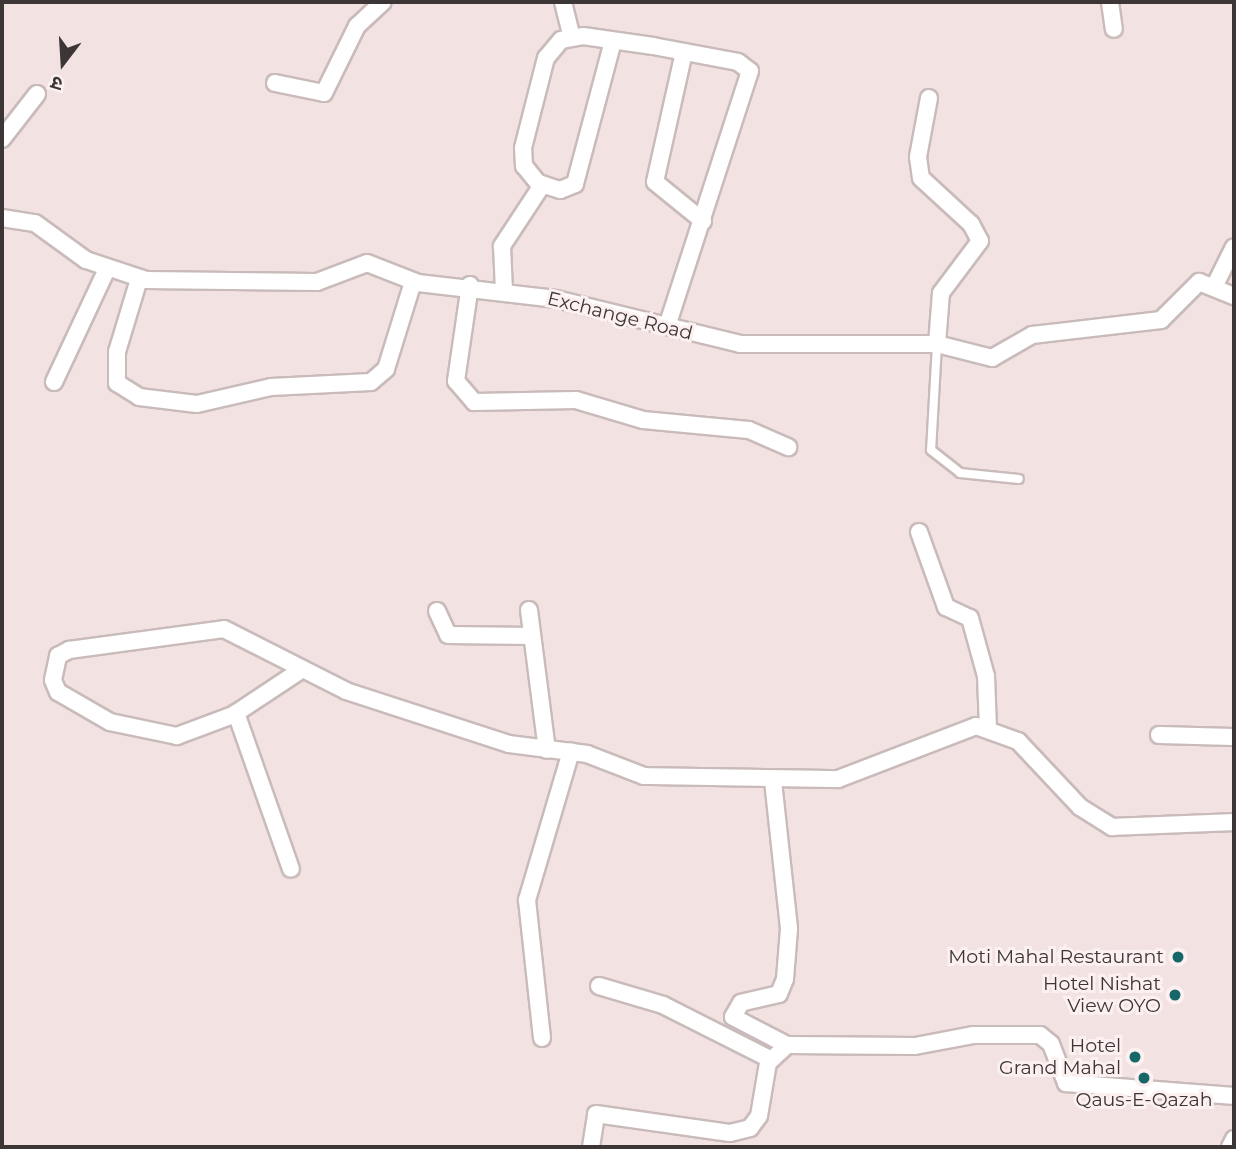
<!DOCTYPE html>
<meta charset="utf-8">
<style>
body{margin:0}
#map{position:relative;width:1236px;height:1149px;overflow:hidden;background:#f2e2e2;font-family:Montserrat,"Noto Sans Devanagari",sans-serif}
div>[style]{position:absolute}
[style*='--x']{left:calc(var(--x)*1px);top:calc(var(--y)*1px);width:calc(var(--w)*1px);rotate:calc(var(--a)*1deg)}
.roads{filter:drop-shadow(2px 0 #cabbbb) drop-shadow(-2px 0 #cabbbb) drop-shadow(0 2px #cabbbb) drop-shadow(0 -2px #cabbbb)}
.service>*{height:8px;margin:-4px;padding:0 4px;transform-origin:4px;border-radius:4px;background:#fff}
.minor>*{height:16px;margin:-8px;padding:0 8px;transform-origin:8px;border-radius:8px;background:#fff}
.dots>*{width:19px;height:19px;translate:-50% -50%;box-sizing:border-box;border:4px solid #fdf0f0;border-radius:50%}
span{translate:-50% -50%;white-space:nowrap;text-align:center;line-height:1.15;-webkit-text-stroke:6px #fdf0f0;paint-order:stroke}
.street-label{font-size:19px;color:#3c3636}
.poi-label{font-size:19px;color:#3c3636}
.right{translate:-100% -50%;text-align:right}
.frame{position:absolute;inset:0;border:4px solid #3c3636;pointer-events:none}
.north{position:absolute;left:28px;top:28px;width:70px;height:70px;-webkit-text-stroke:5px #fdf0f0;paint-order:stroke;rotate:197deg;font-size:19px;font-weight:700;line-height:28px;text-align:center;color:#3c3636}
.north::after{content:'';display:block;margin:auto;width:24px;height:32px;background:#3c3636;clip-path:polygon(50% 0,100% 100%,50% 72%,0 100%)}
</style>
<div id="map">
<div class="roads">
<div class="service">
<i style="--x:937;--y:344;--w:106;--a:93.2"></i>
<i style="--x:931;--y:450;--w:37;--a:38"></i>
<i style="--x:960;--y:473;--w:59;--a:5.8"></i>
</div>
<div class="minor">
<i style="--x:563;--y:2;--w:36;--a:76"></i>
<i style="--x:1110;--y:2;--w:27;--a:82"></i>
<i style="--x:613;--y:41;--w:148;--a:104.9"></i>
<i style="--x:575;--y:184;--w:16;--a:158"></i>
<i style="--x:560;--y:190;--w:23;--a:-162"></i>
<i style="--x:538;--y:183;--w:22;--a:-129"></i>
<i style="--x:524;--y:166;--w:18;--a:-93"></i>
<i style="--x:523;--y:148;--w:93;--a:-75.7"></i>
<i style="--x:546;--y:58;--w:23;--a:-50"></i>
<i style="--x:561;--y:40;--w:22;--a:-10"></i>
<i style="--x:583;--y:36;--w:71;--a:8.1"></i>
<i style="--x:653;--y:46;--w:86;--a:10.7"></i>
<i style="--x:738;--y:62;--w:15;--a:37"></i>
<i style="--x:750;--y:71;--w:268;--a:108"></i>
<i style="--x:684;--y:52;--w:133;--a:102.6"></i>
<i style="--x:655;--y:182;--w:62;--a:39.1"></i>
<i style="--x:275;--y:83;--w:50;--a:11.5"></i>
<i style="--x:324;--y:93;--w:75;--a:-63.8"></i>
<i style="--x:357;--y:26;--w:35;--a:-43"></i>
<i style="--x:929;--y:98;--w:60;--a:100.6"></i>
<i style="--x:918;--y:157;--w:21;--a:82"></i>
<i style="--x:921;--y:178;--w:68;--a:42.6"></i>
<i style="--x:971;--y:224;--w:19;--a:62"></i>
<i style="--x:980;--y:241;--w:65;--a:126.9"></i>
<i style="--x:941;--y:293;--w:51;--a:94.5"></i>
<i style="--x:2;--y:139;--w:57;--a:-52.1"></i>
<i style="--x:2;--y:218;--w:33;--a:9"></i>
<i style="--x:35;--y:223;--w:63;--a:36"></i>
<i style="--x:86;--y:260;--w:63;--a:18.4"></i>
<i style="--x:146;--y:280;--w:171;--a:0.7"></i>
<i style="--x:317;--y:282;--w:53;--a:-20.8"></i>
<i style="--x:367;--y:263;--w:55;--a:21.4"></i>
<i style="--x:418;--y:283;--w:139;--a:6.6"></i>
<i style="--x:556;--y:299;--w:189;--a:13.7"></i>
<i style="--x:740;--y:344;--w:197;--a:0"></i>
<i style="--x:937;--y:344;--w:57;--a:14.3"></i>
<i style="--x:992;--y:358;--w:46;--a:-29.9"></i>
<i style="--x:1032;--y:335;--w:130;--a:-6.6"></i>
<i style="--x:1161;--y:320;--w:54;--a:-45"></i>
<i style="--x:1199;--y:282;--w:38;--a:22"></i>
<i style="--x:139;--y:279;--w:76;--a:106.8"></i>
<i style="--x:117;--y:352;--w:31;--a:90"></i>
<i style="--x:117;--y:383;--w:26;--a:32"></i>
<i style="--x:139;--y:397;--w:58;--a:6.9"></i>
<i style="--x:197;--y:404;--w:76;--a:-12.9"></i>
<i style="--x:271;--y:387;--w:100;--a:-2.9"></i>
<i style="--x:371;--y:382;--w:20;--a:-41"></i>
<i style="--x:386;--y:369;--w:91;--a:-72.8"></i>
<i style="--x:470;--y:285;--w:97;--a:98.3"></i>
<i style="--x:456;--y:381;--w:28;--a:49"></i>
<i style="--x:474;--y:402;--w:102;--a:-1.1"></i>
<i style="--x:576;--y:400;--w:70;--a:16.6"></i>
<i style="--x:643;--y:420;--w:106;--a:5.4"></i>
<i style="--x:749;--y:430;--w:43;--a:23.6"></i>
<i style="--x:1215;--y:285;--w:42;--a:-63.4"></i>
<i style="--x:504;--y:291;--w:45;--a:-92.5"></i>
<i style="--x:502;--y:246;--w:73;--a:-56.7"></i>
<i style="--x:54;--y:382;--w:125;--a:-64.9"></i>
<i style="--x:919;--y:532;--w:80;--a:70.2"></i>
<i style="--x:946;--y:607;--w:26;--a:25"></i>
<i style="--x:970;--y:618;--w:60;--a:74.6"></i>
<i style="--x:986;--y:676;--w:52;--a:87.8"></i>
<i style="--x:529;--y:610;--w:141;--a:82.7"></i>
<i style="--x:437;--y:611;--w:26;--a:65"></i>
<i style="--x:448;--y:635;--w:84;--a:0.7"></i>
<i style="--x:298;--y:672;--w:78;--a:146.5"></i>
<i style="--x:233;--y:715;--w:60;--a:159.4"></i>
<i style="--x:177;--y:736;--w:68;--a:-168.2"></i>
<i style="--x:110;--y:722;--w:60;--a:-150"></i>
<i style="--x:58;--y:692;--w:13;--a:-113"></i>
<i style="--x:53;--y:680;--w:25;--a:-78"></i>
<i style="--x:58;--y:656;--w:13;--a:-29"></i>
<i style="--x:69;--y:650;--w:156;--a:-7.7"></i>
<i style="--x:224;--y:629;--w:137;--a:26.9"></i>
<i style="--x:346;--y:691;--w:171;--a:18"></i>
<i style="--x:509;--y:744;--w:79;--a:7.3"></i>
<i style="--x:587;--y:754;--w:61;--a:21.1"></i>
<i style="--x:644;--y:776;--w:194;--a:0.9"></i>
<i style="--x:838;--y:779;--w:148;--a:-21"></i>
<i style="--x:976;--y:726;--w:45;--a:19.7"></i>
<i style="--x:1018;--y:741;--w:91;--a:46.8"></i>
<i style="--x:1080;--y:807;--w:38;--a:32"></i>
<i style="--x:1112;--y:827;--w:122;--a:-2.3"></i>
<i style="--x:236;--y:713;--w:165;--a:70.6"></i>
<i style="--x:1159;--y:735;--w:75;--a:1.5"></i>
<i style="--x:773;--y:781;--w:149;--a:83.8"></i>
<i style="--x:789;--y:929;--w:50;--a:94.6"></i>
<i style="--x:785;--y:979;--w:16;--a:112"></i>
<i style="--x:779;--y:994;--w:39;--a:167"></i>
<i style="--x:741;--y:1003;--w:16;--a:120"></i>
<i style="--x:733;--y:1017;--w:61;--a:27.4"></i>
<i style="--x:599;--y:986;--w:67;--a:16.5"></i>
<i style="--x:663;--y:1005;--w:120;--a:26.8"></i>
<i style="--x:542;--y:1038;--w:139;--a:-96.2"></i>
<i style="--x:527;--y:900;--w:155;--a:-73.5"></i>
<i style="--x:591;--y:1147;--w:33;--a:-81"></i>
<i style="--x:596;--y:1114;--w:135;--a:8.1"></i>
<i style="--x:730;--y:1133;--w:21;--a:-14"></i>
<i style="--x:750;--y:1128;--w:15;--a:-53"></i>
<i style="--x:759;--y:1116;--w:54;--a:-80.4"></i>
<i style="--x:768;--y:1063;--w:26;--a:-43"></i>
<i style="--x:787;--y:1045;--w:128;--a:0.4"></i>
<i style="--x:915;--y:1046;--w:60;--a:-10.6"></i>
<i style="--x:974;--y:1035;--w:66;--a:0"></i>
<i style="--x:1040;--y:1035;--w:14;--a:39"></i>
<i style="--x:1051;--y:1044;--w:42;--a:69"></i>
<i style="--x:1066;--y:1083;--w:169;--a:4.4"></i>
<i style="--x:1230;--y:1147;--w:9;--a:-63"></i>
</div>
</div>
<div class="dots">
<i style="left:1178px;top:957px;background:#186768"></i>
<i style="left:1175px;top:995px;background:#186768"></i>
<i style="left:1135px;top:1057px;background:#186768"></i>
<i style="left:1144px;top:1078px;background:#186768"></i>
</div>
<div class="street-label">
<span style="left:620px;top:316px;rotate:14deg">Exchange Road</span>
</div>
<div class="poi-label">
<span class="right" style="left:1164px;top:957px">Moti Mahal Restaurant</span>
<span class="right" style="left:1161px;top:995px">Hotel Nishat<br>View OYO</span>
<span class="right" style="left:1121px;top:1057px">Hotel<br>Grand Mahal</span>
<span style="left:1144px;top:1100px">Qaus-E-Qazah</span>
</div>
<div class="frame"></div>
<div class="north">उ</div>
</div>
